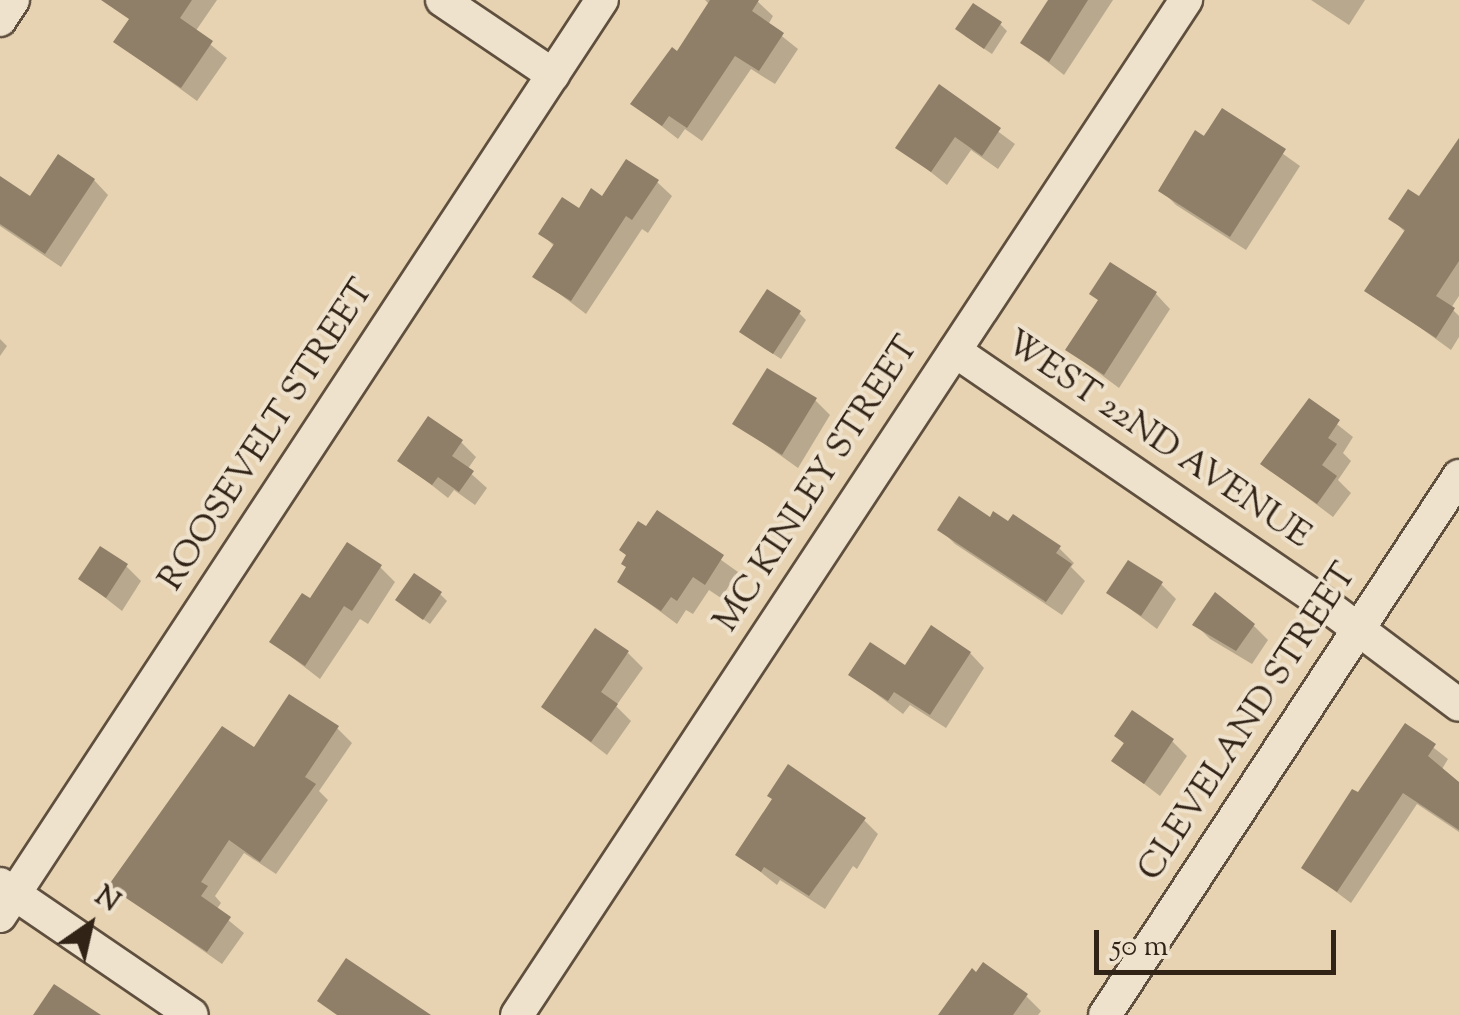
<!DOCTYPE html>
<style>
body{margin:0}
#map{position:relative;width:1459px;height:1015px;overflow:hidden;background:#e7d3b2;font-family:"Sorts Mill Goudy",serif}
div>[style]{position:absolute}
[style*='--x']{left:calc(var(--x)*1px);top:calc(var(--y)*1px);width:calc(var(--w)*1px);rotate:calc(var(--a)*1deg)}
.shadow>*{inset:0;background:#0003}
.building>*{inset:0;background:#907f68}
.roads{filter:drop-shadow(2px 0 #5f4f3e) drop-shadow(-2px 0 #5f4f3e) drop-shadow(0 2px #5f4f3e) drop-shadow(0 -2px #5f4f3e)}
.street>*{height:32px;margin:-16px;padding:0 16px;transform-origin:16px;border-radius:16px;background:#efe2cd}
span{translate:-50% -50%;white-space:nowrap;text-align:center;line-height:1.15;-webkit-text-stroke:8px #efe2cd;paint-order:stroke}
.street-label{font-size:35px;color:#322317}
.north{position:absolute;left:40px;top:875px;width:100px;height:100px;-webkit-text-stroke:8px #efe2cd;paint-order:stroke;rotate:34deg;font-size:28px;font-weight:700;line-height:40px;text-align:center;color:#322317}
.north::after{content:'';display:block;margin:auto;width:35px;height:45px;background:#322317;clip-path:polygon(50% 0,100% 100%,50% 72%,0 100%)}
.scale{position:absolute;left:1094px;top:930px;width:242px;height:45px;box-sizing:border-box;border:5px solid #322317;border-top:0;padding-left:12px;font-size:30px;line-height:35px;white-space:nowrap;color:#322317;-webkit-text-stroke:8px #efe2cd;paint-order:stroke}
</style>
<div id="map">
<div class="shadow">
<i style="clip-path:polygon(131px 0,217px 0,195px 32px,227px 58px,197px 101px,116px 42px,131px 20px)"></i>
<i style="clip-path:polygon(705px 0,756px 0,773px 16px,768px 25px,798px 49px,775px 84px,751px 69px,702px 141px,685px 129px,678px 139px,633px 104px,678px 54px,710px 5px)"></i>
<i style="clip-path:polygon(1051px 0,1113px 0,1064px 75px,1023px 43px)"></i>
<i style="clip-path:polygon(1311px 0,1365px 0,1349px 25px)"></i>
<i style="clip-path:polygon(1000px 24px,1007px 31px,992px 54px,965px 36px)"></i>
<i style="clip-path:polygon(939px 88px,1015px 144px,998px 169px,971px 150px,947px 185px,899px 147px)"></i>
<i style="clip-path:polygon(1223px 111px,1300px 166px,1246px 250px,1176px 205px,1161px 190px)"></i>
<i style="clip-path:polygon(1459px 158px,1459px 296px,1451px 308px,1459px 316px,1459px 337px,1451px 350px,1368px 290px,1406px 233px,1391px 218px,1419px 199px)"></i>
<i style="clip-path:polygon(94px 180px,108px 195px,61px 267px,0 226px,0 186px,30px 199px)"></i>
<i style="clip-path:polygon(657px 182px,672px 196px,648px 233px,642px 229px,586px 314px,536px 276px,555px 247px,542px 234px,603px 199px)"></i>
<i style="clip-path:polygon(1156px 294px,1170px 309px,1119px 388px,1068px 350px,1100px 301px)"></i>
<i style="clip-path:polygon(799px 313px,806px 320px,781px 359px,749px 338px)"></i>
<i style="clip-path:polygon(0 339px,7px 346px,0 356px)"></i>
<i style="clip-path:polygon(815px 400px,830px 415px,798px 468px,735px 423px)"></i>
<i style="clip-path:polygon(1309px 402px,1353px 437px,1343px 453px,1351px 461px,1338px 480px,1351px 493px,1333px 517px,1263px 464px)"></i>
<i style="clip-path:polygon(461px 442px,476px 457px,467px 470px,487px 488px,475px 505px,454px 490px,448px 498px,401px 461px)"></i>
<i style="clip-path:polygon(657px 514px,738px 572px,721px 598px,709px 590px,693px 614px,686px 610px,677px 624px,620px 582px)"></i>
<i style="clip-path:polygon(990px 520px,1059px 548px,1074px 563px,1071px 567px,1085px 581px,1062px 615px,955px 544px,940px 529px)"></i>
<i style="clip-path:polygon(126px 566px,141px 581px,122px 611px,81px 579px)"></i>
<i style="clip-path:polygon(380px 567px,395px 582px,368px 624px,360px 619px,320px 679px,272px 642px,310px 601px)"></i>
<i style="clip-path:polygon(1161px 584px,1176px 599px,1157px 629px,1109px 593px)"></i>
<i style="clip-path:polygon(440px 594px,447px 601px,430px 624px,405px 606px)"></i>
<i style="clip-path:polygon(1195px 624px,1253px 625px,1268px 640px,1252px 664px,1210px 639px)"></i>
<i style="clip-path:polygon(628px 653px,643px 668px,616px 706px,631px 721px,607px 755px,544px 707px)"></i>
<i style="clip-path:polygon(970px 653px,984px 668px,946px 728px,910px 705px,903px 714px,851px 675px)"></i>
<i style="clip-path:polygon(1406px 726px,1448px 759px,1442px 769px,1459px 785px,1459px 832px,1417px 804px,1351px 903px,1304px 868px)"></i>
<i style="clip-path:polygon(337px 728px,352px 743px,319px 791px,328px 800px,276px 874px,244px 853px,215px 896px,221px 903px,216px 910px,244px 933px,222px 964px,111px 886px,254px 750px)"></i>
<i style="clip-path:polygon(1117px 736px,1172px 741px,1187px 756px,1160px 796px,1114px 761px,1125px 745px)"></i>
<i style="clip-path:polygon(774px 800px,863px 819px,878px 834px,857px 869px,853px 866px,825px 909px,780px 880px,777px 885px,739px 855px)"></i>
<i style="clip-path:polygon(1026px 996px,1041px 1011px,1038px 1015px,954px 1015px)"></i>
</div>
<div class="building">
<i style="clip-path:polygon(101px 0,192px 0,180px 18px,213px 41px,181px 88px,113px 42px,129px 19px)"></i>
<i style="clip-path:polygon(710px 0,759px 0,752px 11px,784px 33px,759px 71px,735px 56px,687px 128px,669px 116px,662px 126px,630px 104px,672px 47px,677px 51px)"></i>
<i style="clip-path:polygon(1048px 0,1088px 0,1049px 62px,1020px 43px)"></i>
<i style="clip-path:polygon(973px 3px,1002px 22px,984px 49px,955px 29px)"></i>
<i style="clip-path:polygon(939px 84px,1001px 128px,982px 156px,955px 137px,931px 172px,895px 148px)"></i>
<i style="clip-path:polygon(1222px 108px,1286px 149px,1230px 237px,1158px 191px,1195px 130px,1204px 136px)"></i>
<i style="clip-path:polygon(1459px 138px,1459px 261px,1436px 296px,1455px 308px,1436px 338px,1364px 291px,1405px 230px,1388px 219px,1408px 189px,1419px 196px)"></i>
<i style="clip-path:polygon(58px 154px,95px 179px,45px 254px,0 224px,0 176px,30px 196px)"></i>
<i style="clip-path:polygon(626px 159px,659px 180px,632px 220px,626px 216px,571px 301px,532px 277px,554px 244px,538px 234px,562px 197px,579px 208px,591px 188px,602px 196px)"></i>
<i style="clip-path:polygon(1110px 262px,1157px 292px,1104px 375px,1065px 350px,1098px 300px,1089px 294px)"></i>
<i style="clip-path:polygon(767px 289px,801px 311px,773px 354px,739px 332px)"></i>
<i style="clip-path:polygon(767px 368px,817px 398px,782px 455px,732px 424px)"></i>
<i style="clip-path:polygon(1309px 398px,1340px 420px,1328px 438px,1337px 444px,1322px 465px,1337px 476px,1317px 504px,1260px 464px)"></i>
<i style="clip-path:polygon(428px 416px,463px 440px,452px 456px,474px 471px,459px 492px,438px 477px,432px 485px,397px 461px)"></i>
<i style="clip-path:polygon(959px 496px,990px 517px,993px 511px,1008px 521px,1013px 514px,1061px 546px,1056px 553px,1072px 564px,1046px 602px,937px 530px)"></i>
<i style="clip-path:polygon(657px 510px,724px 555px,705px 585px,693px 577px,677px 601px,671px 597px,661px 611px,617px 582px,626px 567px,621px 564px,626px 555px,619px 550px,638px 521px,646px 526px)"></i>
<i style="clip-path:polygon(347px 542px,382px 565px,352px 611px,344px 606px,305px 666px,269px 642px,302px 593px,310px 598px)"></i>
<i style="clip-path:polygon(100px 546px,128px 564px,106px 598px,78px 579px)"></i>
<i style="clip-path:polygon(1128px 560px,1163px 582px,1141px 616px,1106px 593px)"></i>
<i style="clip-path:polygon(414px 573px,442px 592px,423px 620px,395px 600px)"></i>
<i style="clip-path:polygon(1215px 592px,1255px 624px,1236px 651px,1192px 625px)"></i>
<i style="clip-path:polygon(931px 625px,971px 652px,930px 715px,894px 692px,888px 701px,848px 675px,870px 642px,905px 665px)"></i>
<i style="clip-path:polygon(595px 628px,629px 651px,601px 692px,618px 704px,591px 742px,541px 707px)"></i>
<i style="clip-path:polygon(289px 694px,339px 726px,305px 777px,316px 784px,260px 862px,229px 840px,201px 882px,208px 886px,201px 896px,231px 917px,207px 952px,108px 886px,222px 726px,254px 747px)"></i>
<i style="clip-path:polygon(1132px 710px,1174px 739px,1144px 784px,1111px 761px,1124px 743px,1114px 736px)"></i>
<i style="clip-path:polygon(1405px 723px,1436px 744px,1428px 756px,1459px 782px,1459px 830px,1403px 793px,1337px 892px,1301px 868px,1352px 789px,1358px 792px)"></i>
<i style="clip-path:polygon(788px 764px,866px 818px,809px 896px,764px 867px,761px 872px,735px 855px,772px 799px,767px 796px)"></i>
<i style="clip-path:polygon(346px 958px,431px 1015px,337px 1015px,317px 1001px)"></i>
<i style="clip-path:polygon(983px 962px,1028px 994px,1013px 1015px,938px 1015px,972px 968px,976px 972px)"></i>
<i style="clip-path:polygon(54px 984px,101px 1015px,33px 1015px)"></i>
</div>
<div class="roads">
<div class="street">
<i style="--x:442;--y:0;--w:134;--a:34"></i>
<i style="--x:0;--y:20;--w:24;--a:-57"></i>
<i style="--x:955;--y:351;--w:450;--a:34.4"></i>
<i style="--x:1326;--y:605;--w:166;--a:36.9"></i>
<i style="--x:0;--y:884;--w:232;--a:34.3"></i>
<i style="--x:0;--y:916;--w:1096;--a:-56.69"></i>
<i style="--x:517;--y:1015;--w:1216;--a:-56.61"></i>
<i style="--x:1105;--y:1015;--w:645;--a:-56.7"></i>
</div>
</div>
<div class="street-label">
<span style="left:268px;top:436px;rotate:-57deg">ROOSEVELT STREET</span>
<span style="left:1157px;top:441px;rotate:34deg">WEST 22ND AVENUE</span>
<span style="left:818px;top:485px;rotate:-57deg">MC KINLEY STREET</span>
<span style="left:1249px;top:723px;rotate:-57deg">CLEVELAND STREET</span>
</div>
<div class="north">N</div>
<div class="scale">50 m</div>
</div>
